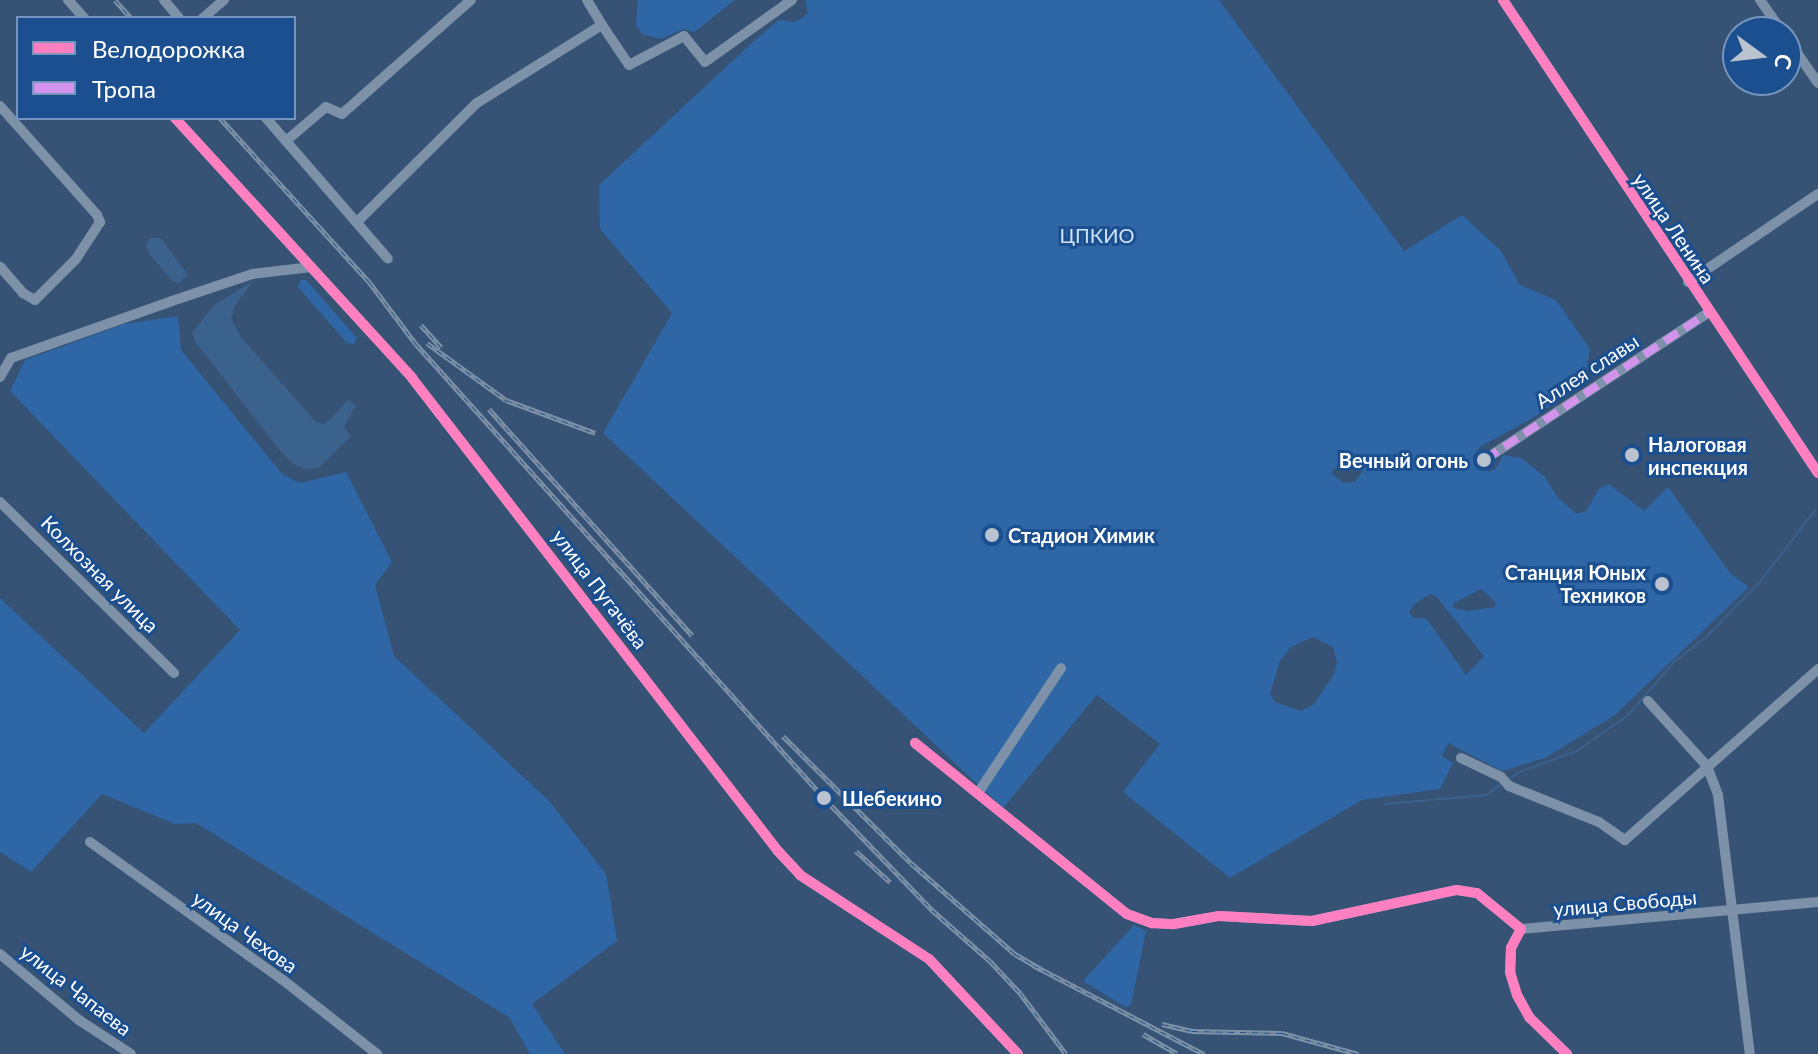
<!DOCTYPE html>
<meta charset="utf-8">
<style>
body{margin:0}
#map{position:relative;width:1818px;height:1054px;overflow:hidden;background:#365274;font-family:Lato,sans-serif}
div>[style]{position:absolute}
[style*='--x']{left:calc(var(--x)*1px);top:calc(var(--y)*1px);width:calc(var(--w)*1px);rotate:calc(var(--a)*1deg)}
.green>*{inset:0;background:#2f66a5}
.water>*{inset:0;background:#3b618d}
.stream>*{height:2px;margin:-1px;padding:0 1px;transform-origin:1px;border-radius:1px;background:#3b618d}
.minor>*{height:10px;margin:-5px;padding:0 5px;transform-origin:5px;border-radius:5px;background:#7d92a8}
.rail>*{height:5px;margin-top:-2.5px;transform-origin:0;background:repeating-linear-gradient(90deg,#1b4f8f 0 6px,#7e92a7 0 12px);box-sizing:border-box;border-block:2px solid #7e92a7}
.quiet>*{height:8px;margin-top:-4px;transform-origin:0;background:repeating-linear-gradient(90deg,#d193ec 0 16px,transparent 0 24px)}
.cycleway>*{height:10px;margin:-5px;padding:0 5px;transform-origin:5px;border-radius:5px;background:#ff80c0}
.dots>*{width:22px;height:22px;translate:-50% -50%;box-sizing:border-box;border:4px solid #1b4f8f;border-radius:50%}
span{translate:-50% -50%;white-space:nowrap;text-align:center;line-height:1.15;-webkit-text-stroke:6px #1b4f8f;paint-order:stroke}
.street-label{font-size:20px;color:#fff}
.park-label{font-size:20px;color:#cfe3fa}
.poi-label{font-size:20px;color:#fff;font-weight:700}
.left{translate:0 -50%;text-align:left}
.right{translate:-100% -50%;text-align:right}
.legend{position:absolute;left:16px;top:16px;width:280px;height:104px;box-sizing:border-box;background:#1b4f8f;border:2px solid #7695bc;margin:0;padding:10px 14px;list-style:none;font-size:24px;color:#fff}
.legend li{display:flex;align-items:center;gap:16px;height:40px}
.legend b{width:40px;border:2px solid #7695bc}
.north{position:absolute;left:1722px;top:16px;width:80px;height:80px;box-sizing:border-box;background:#1b4f8f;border:2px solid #7695bc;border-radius:50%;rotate:105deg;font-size:22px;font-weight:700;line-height:32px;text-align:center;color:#fff}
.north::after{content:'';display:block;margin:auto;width:28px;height:36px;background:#b9c2ce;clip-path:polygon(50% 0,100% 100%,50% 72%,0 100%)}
</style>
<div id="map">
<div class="green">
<i style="clip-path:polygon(638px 0,735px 0,694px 32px,683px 29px,661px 39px,642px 34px,636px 25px)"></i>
<i style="clip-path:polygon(evenodd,805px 0,1219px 0,1404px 251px,1462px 215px,1501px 251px,1520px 285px,1556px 300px,1590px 349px,1584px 382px,1536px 416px,1480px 447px,1473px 456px,1474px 465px,1489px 472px,1496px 468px,1503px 455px,1521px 458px,1545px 477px,1558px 498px,1577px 514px,1586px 511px,1599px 489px,1609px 484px,1644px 511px,1668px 487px,1730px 573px,1749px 587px,1615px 715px,1545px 758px,1502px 771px,1448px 743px,1442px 756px,1453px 763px,1440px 789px,1362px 800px,1230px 878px,1123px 792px,1160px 744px,1097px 695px,1003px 808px,603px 433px,672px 313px,600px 229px,599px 185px,754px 41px,779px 20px,796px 22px,808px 13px,805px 0,1348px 454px,1360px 457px,1365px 467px,1355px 482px,1344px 483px,1331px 473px,1348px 454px,805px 0,1481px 589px,1496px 603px,1495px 607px,1467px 611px,1453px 608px,1454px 603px,1481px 589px,805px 0,1430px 594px,1436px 596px,1484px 656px,1466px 675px,1426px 618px,1414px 618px,1409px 613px,1413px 605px,1430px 594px,805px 0,1313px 637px,1333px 647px,1337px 663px,1334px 674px,1313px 705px,1301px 711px,1275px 702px,1270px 694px,1280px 661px,1291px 647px,1313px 637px)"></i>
<i style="clip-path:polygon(301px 280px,306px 280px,357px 338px,354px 344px,347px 343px,298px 287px)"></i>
<i style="clip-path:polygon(178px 316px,181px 350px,282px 474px,300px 483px,346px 472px,392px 562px,375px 585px,394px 656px,549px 801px,606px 874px,617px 941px,532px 1004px,565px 1054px,530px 1054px,510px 1018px,196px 823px,175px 824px,102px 794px,31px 872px,0 852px,0 598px,144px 733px,240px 630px,10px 391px,25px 360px,124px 324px)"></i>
<i style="clip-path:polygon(1134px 925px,1146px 931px,1131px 1005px,1125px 1007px,1083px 981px)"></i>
</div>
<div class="water">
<i style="clip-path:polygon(150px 238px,161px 238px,188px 275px,179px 283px,172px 281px,149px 254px,146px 246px)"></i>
<i style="clip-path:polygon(253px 281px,235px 306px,231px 319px,241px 337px,316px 422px,325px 424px,348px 400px,356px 405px,344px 427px,351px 436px,319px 468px,306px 469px,293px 464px,277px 447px,196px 343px,192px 333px,214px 305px)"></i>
</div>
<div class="stream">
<i style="--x:1509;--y:779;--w:12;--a:-35"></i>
<i style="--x:1519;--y:772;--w:62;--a:-19.9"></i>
<i style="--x:1577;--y:751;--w:62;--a:-35.2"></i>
<i style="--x:1628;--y:715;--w:70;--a:-49"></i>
<i style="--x:1674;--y:662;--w:41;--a:-38"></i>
<i style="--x:1706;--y:637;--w:76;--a:-45.5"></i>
<i style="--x:1759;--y:583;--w:93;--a:-52.4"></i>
<i style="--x:1385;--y:804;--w:102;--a:-5"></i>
<i style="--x:1487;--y:795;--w:16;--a:-38"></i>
</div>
<div class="minor">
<i style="--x:68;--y:0;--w:24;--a:48"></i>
<i style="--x:164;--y:0;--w:23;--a:50"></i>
<i style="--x:587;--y:0;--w:29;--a:59"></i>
<i style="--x:1503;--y:0;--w:568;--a:56.34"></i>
<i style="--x:1760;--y:0;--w:39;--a:55"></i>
<i style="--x:203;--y:18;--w:28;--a:-41"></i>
<i style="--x:1786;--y:37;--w:56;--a:55.2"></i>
<i style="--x:0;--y:106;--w:146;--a:48.3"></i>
<i style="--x:97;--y:215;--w:8;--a:67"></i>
<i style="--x:100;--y:222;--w:44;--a:123"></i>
<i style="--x:76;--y:259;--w:58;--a:135"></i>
<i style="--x:35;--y:300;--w:14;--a:-150"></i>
<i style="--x:23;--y:293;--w:35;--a:-131"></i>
<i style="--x:175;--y:118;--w:352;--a:47.6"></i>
<i style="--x:412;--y:378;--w:598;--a:52.27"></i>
<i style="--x:778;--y:851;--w:33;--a:47"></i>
<i style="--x:800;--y:875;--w:154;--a:33.1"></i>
<i style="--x:929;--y:959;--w:130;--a:46.9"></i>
<i style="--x:266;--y:118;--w:186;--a:49.1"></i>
<i style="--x:286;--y:141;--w:52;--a:-40.4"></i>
<i style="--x:326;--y:107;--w:17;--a:24"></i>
<i style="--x:342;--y:114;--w:172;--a:-41.5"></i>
<i style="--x:357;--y:222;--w:169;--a:-44.8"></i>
<i style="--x:477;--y:103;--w:147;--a:-32"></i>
<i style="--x:602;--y:25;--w:48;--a:56"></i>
<i style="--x:629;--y:65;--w:62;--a:-27.8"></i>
<i style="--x:684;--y:36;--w:33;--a:51"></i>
<i style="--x:705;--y:62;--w:107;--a:-35.5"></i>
<i style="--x:1688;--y:282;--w:157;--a:-34.1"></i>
<i style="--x:0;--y:377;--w:22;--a:-60"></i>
<i style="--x:11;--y:358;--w:171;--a:-19.5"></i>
<i style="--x:172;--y:301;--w:84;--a:-18.6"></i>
<i style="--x:252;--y:274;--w:60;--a:-6.7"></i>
<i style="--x:1484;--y:460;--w:269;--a:-33.3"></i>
<i style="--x:0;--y:502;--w:244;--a:44.5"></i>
<i style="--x:1648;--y:701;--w:88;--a:47.8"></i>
<i style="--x:1707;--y:766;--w:31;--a:69"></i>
<i style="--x:1718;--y:795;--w:261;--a:83"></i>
<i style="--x:915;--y:743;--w:272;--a:38.9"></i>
<i style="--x:1127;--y:914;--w:27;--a:20"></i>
<i style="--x:1152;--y:923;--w:22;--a:3"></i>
<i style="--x:1174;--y:924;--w:46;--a:-10.1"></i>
<i style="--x:1219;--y:916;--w:93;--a:3.1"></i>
<i style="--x:1312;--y:921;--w:148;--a:-12.1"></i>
<i style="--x:1457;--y:890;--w:20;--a:9"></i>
<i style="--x:1477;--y:893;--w:57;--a:39.3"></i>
<i style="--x:1521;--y:929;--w:21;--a:118"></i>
<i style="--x:1511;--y:948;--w:24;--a:92"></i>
<i style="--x:1510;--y:972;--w:24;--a:73"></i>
<i style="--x:1517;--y:995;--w:26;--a:61"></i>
<i style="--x:1530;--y:1018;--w:52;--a:44.2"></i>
<i style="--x:1461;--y:758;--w:44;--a:25.4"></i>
<i style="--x:1501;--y:777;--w:12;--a:48"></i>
<i style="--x:1509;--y:786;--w:97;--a:21.8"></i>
<i style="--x:1599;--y:822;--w:32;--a:35"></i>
<i style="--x:1625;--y:840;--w:258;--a:-41.5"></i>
<i style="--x:978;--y:793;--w:150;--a:-56.4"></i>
<i style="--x:90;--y:842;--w:237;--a:35.6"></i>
<i style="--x:283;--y:980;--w:120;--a:38.2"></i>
<i style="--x:1521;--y:929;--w:298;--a:-5.2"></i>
<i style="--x:0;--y:954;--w:103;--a:39.9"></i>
<i style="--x:79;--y:1020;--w:62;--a:33.2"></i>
</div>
<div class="rail">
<i style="--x:115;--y:0;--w:24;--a:48"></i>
<i style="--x:220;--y:118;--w:223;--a:47.7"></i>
<i style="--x:370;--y:283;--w:76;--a:53"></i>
<i style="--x:416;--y:344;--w:610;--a:48.05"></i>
<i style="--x:824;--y:798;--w:156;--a:46"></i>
<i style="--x:932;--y:910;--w:77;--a:41.3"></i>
<i style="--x:990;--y:961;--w:44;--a:46.8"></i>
<i style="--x:1020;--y:993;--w:76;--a:53"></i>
<i style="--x:421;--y:325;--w:30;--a:48"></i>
<i style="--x:427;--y:343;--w:97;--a:35.8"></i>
<i style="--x:506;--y:400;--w:95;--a:20.3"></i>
<i style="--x:489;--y:409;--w:304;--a:48.1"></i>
<i style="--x:783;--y:736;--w:180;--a:44.8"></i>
<i style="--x:911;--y:863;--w:138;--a:41.2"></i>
<i style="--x:1015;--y:954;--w:30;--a:30"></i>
<i style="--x:856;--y:851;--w:46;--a:42.4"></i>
<i style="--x:1033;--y:965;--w:193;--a:27.5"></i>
<i style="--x:1162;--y:1024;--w:31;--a:13"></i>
<i style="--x:1192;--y:1031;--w:90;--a:1.3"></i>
<i style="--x:1282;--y:1033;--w:79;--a:15.4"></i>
<i style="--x:1143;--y:1034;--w:39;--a:30"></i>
</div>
<div class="quiet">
<i style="--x:1484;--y:460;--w:269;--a:-33.3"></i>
</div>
<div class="cycleway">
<i style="--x:1503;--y:0;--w:568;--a:56.34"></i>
<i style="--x:175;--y:118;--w:352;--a:47.6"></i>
<i style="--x:412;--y:378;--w:598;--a:52.27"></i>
<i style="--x:778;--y:851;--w:33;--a:47"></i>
<i style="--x:800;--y:875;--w:154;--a:33.1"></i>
<i style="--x:929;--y:959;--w:130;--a:46.9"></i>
<i style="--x:915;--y:743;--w:272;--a:38.9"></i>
<i style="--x:1127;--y:914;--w:27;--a:20"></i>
<i style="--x:1152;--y:923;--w:22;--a:3"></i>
<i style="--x:1174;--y:924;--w:46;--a:-10.1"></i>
<i style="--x:1219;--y:916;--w:93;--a:3.1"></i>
<i style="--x:1312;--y:921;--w:148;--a:-12.1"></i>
<i style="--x:1457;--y:890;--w:20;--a:9"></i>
<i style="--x:1477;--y:893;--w:57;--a:39.3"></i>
<i style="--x:1521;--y:929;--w:21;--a:118"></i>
<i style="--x:1511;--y:948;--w:24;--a:92"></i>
<i style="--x:1510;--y:972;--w:24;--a:73"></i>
<i style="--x:1517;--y:995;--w:26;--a:61"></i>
<i style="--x:1530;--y:1018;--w:52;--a:44.2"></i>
</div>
<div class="dots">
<i style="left:1632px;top:455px;background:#b9c2ce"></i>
<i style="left:1484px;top:460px;background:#b9c2ce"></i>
<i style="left:992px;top:535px;background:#b9c2ce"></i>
<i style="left:1662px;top:584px;background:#b9c2ce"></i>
<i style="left:824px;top:798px;background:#b9c2ce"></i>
</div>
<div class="street-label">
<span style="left:1674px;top:228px;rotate:56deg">улица Ленина</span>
<span style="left:1587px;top:371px;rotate:-33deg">Аллея славы</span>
<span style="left:100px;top:574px;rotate:45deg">Колхозная улица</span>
<span style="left:600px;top:589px;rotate:53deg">улица Пугачёва</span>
<span style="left:1625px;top:903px;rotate:-5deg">улица Свободы</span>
<span style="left:245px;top:932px;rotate:36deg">улица Чехова</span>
<span style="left:76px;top:990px;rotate:38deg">улица Чапаева</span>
</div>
<div class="park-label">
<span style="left:1097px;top:235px">ЦПКИО</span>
</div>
<div class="poi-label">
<span class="left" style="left:1648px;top:456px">Налоговая<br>инспекция</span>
<span class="right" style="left:1468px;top:460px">Вечный огонь</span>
<span class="left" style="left:1008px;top:535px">Стадион Химик</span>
<span class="right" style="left:1646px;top:584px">Станция Юных<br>Техников</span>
<span class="left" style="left:842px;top:798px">Шебекино</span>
</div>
<ul class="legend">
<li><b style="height:10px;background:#ff80c0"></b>Велодорожка</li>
<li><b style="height:10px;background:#d193ec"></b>Тропа</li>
</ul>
<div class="north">С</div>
</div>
